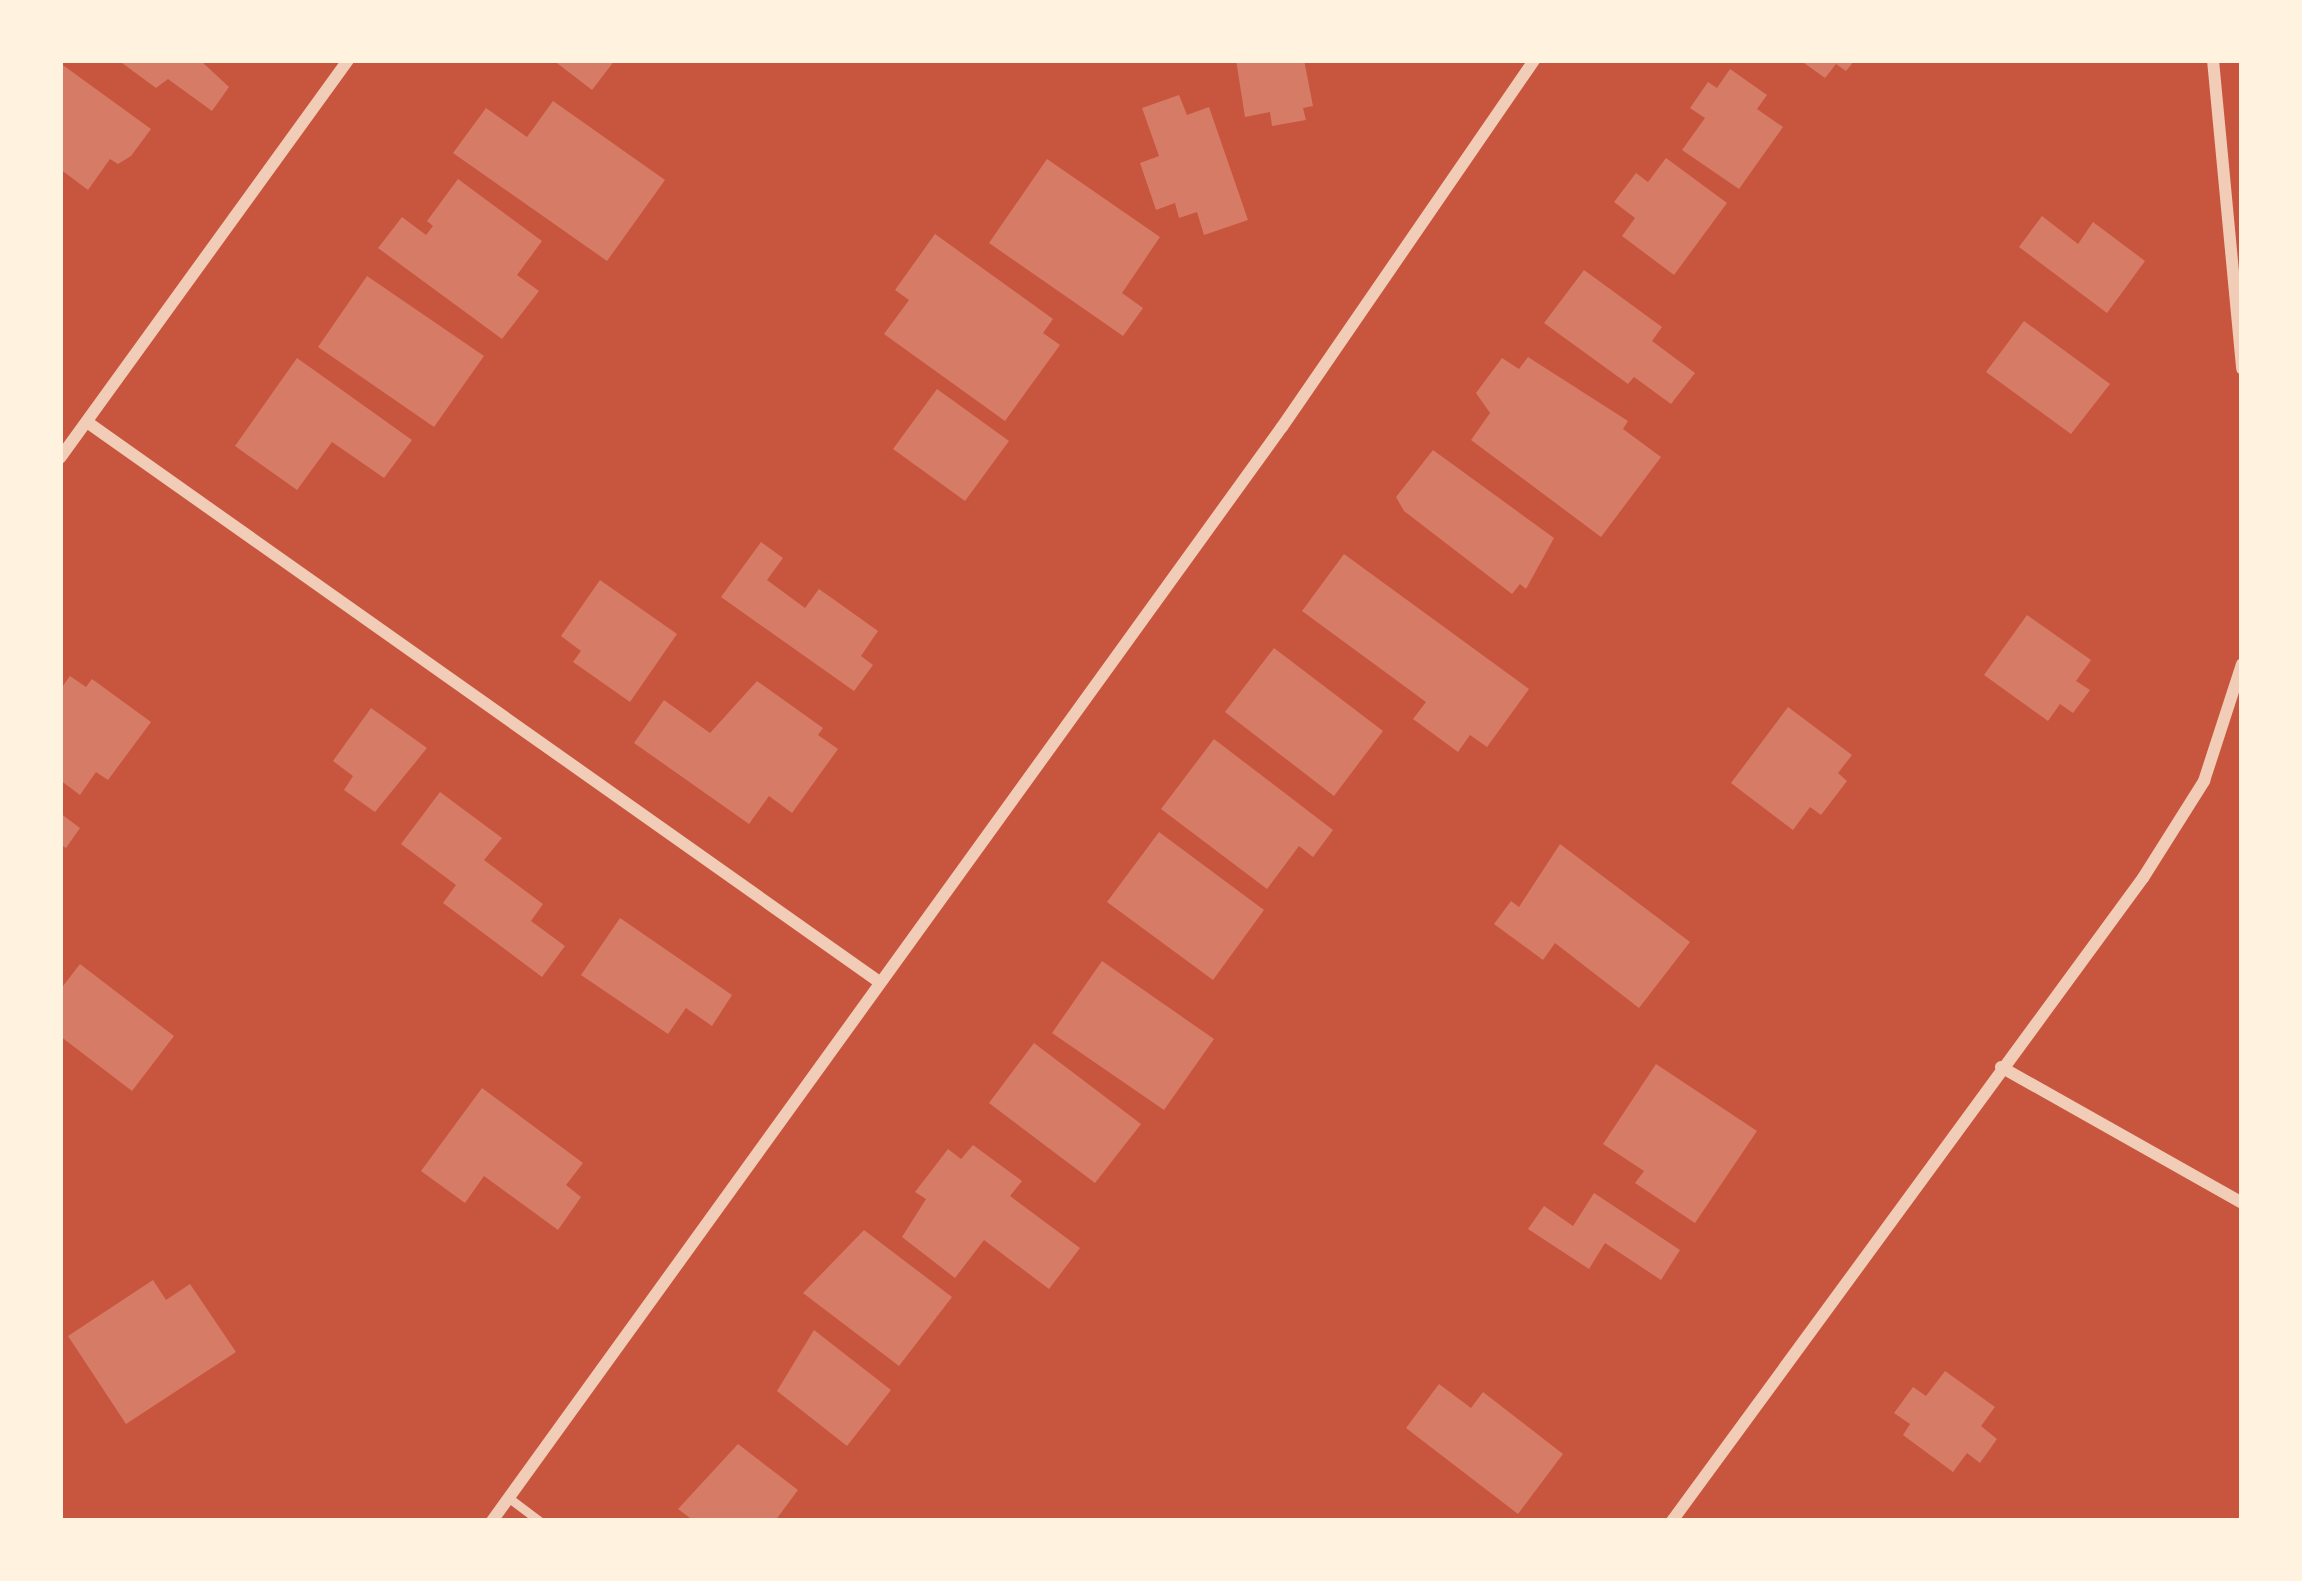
<!DOCTYPE html>
<style>
body{margin:0}
#map{position:relative;width:2302px;height:1581px;overflow:hidden;background:#c8553d;font-family:"Space Grotesk",sans-serif}
div>[style]{position:absolute}
[style*='--x']{left:calc(var(--x)*1px);top:calc(var(--y)*1px);width:calc(var(--w)*1px);rotate:calc(var(--a)*1deg)}
.building>*{inset:0;background:#d67c66}
.service>*{height:9px;margin:-4.5px;padding:0 4.5px;transform-origin:4.5px;border-radius:4.5px;background:#f1ccb7}
.minor>*{height:12px;margin:-6px;padding:0 6px;transform-origin:6px;border-radius:6px;background:#f1ccb7}
span{translate:-50% -50%;white-space:nowrap;text-align:center;line-height:1.15;-webkit-text-stroke:12px #fff3e0;paint-order:stroke}
.frame{position:absolute;inset:0;border:63px solid #fff3e0;pointer-events:none}
</style>
<div id="map">
<div class="building">
<i style="clip-path:polygon(118px 60px,200px 60px,229px 87px,212px 111px,168px 79px,156px 88px)"></i>
<i style="clip-path:polygon(553px 60px,615px 60px,592px 90px)"></i>
<i style="clip-path:polygon(1236px 60px,1304px 60px,1313px 106px,1303px 108px,1306px 120px,1272px 126px,1270px 112px,1245px 117px)"></i>
<i style="clip-path:polygon(1800px 60px,1855px 60px,1846px 71px,1836px 64px,1825px 78px)"></i>
<i style="clip-path:polygon(60px 63px,151px 129px,131px 156px,118px 164px,110px 159px,88px 190px,60px 169px)"></i>
<i style="clip-path:polygon(1730px 69px,1767px 95px,1757px 109px,1783px 127px,1739px 189px,1682px 150px,1705px 118px,1690px 108px,1708px 82px,1717px 88px)"></i>
<i style="clip-path:polygon(1179px 95px,1187px 115px,1209px 107px,1248px 220px,1204px 235px,1197px 212px,1179px 218px,1175px 203px,1156px 210px,1140px 163px,1159px 156px,1142px 108px)"></i>
<i style="clip-path:polygon(553px 101px,665px 180px,607px 261px,453px 153px,486px 108px,527px 137px)"></i>
<i style="clip-path:polygon(1666px 158px,1727px 203px,1674px 275px,1622px 236px,1635px 218px,1614px 202px,1636px 173px,1648px 182px)"></i>
<i style="clip-path:polygon(1047px 159px,1160px 237px,1122px 293px,1143px 308px,1123px 336px,989px 243px)"></i>
<i style="clip-path:polygon(458px 179px,542px 241px,517px 275px,539px 291px,502px 339px,378px 248px,402px 217px,426px 235px,433px 226px,427px 221px)"></i>
<i style="clip-path:polygon(2042px 216px,2078px 244px,2093px 222px,2145px 261px,2107px 313px,2019px 247px)"></i>
<i style="clip-path:polygon(935px 234px,1053px 319px,1043px 333px,1060px 345px,1005px 421px,884px 334px,909px 300px,895px 290px)"></i>
<i style="clip-path:polygon(1584px 270px,1662px 327px,1652px 341px,1695px 373px,1671px 404px,1634px 377px,1628px 384px,1544px 323px)"></i>
<i style="clip-path:polygon(367px 276px,484px 356px,434px 427px,318px 347px)"></i>
<i style="clip-path:polygon(2024px 321px,2110px 384px,2071px 434px,1986px 372px)"></i>
<i style="clip-path:polygon(1528px 357px,1628px 421px,1623px 429px,1661px 457px,1601px 537px,1471px 440px,1490px 413px,1476px 393px,1502px 358px,1519px 369px)"></i>
<i style="clip-path:polygon(297px 358px,412px 440px,384px 478px,332px 442px,297px 490px,235px 446px)"></i>
<i style="clip-path:polygon(937px 389px,1009px 441px,965px 501px,893px 449px)"></i>
<i style="clip-path:polygon(1433px 450px,1554px 538px,1526px 589px,1520px 584px,1512px 594px,1404px 511px,1396px 497px)"></i>
<i style="clip-path:polygon(761px 542px,783px 558px,767px 580px,805px 608px,819px 589px,878px 631px,861px 656px,873px 665px,854px 691px,721px 597px)"></i>
<i style="clip-path:polygon(1344px 554px,1529px 689px,1487px 747px,1470px 735px,1458px 752px,1413px 719px,1426px 702px,1302px 611px)"></i>
<i style="clip-path:polygon(600px 580px,677px 634px,630px 702px,573px 662px,581px 651px,561px 636px)"></i>
<i style="clip-path:polygon(2027px 615px,2091px 660px,2076px 681px,2090px 690px,2073px 713px,2060px 704px,2048px 721px,1984px 675px)"></i>
<i style="clip-path:polygon(1274px 648px,1383px 731px,1334px 796px,1225px 712px)"></i>
<i style="clip-path:polygon(70px 676px,86px 687px,92px 679px,151px 722px,108px 780px,96px 772px,80px 795px,60px 780px,60px 690px)"></i>
<i style="clip-path:polygon(757px 681px,823px 728px,818px 735px,838px 749px,792px 813px,769px 796px,749px 824px,634px 743px,664px 700px,710px 733px)"></i>
<i style="clip-path:polygon(1788px 707px,1852px 755px,1838px 773px,1847px 781px,1821px 815px,1810px 807px,1793px 830px,1731px 783px)"></i>
<i style="clip-path:polygon(371px 708px,427px 748px,375px 812px,344px 790px,353px 776px,333px 761px)"></i>
<i style="clip-path:polygon(1214px 739px,1333px 830px,1313px 857px,1299px 846px,1267px 889px,1161px 809px)"></i>
<i style="clip-path:polygon(440px 792px,502px 838px,484px 860px,543px 904px,531px 921px,565px 946px,542px 977px,443px 903px,456px 885px,401px 844px)"></i>
<i style="clip-path:polygon(60px 813px,80px 828px,66px 848px,60px 844px)"></i>
<i style="clip-path:polygon(1159px 832px,1264px 910px,1213px 980px,1107px 902px)"></i>
<i style="clip-path:polygon(1560px 844px,1690px 942px,1639px 1008px,1555px 943px,1543px 960px,1494px 924px,1511px 901px,1519px 907px)"></i>
<i style="clip-path:polygon(620px 918px,732px 995px,712px 1026px,686px 1008px,668px 1034px,581px 975px)"></i>
<i style="clip-path:polygon(1102px 961px,1214px 1039px,1164px 1110px,1052px 1033px)"></i>
<i style="clip-path:polygon(80px 964px,174px 1036px,132px 1091px,60px 1036px,60px 990px)"></i>
<i style="clip-path:polygon(1034px 1043px,1141px 1124px,1095px 1183px,989px 1103px)"></i>
<i style="clip-path:polygon(1656px 1064px,1757px 1131px,1695px 1223px,1635px 1183px,1644px 1171px,1603px 1144px)"></i>
<i style="clip-path:polygon(482px 1088px,583px 1163px,566px 1185px,581px 1197px,558px 1230px,484px 1176px,465px 1203px,421px 1171px)"></i>
<i style="clip-path:polygon(973px 1145px,1022px 1181px,1010px 1196px,1080px 1248px,1049px 1289px,984px 1240px,955px 1278px,902px 1237px,926px 1199px,915px 1192px,948px 1149px,961px 1159px)"></i>
<i style="clip-path:polygon(1594px 1193px,1680px 1250px,1661px 1280px,1605px 1243px,1589px 1269px,1528px 1229px,1544px 1206px,1573px 1226px)"></i>
<i style="clip-path:polygon(864px 1230px,952px 1297px,899px 1366px,803px 1293px)"></i>
<i style="clip-path:polygon(153px 1280px,166px 1300px,190px 1284px,236px 1352px,126px 1424px,68px 1336px)"></i>
<i style="clip-path:polygon(814px 1330px,891px 1390px,847px 1446px,777px 1391px)"></i>
<i style="clip-path:polygon(1945px 1371px,1995px 1407px,1981px 1426px,1997px 1439px,1980px 1463px,1967px 1453px,1953px 1472px,1903px 1435px,1910px 1424px,1894px 1413px,1913px 1387px,1926px 1396px)"></i>
<i style="clip-path:polygon(1439px 1384px,1471px 1408px,1483px 1392px,1563px 1454px,1518px 1514px,1406px 1428px)"></i>
<i style="clip-path:polygon(738px 1444px,798px 1490px,775px 1521px,694px 1521px,678px 1509px)"></i>
</div>
<div class="service">
<i style="--x:509;--y:1498;--w:39;--a:37"></i>
</div>
<div class="minor">
<i style="--x:2213;--y:60;--w:310;--a:84.6"></i>
<i style="--x:87;--y:422;--w:969;--a:35.25"></i>
<i style="--x:60;--y:458;--w:491;--a:-54.1"></i>
<i style="--x:2001;--y:1067;--w:277;--a:29.4"></i>
<i style="--x:492;--y:1521;--w:1349;--a:-54.17"></i>
<i style="--x:1282;--y:427;--w:445;--a:-55.5"></i>
<i style="--x:1672;--y:1521;--w:797;--a:-53.78"></i>
<i style="--x:2143;--y:878;--w:115;--a:-57.8"></i>
<i style="--x:2204;--y:781;--w:123;--a:-72"></i>
</div>
<div class="frame"></div>
</div>
